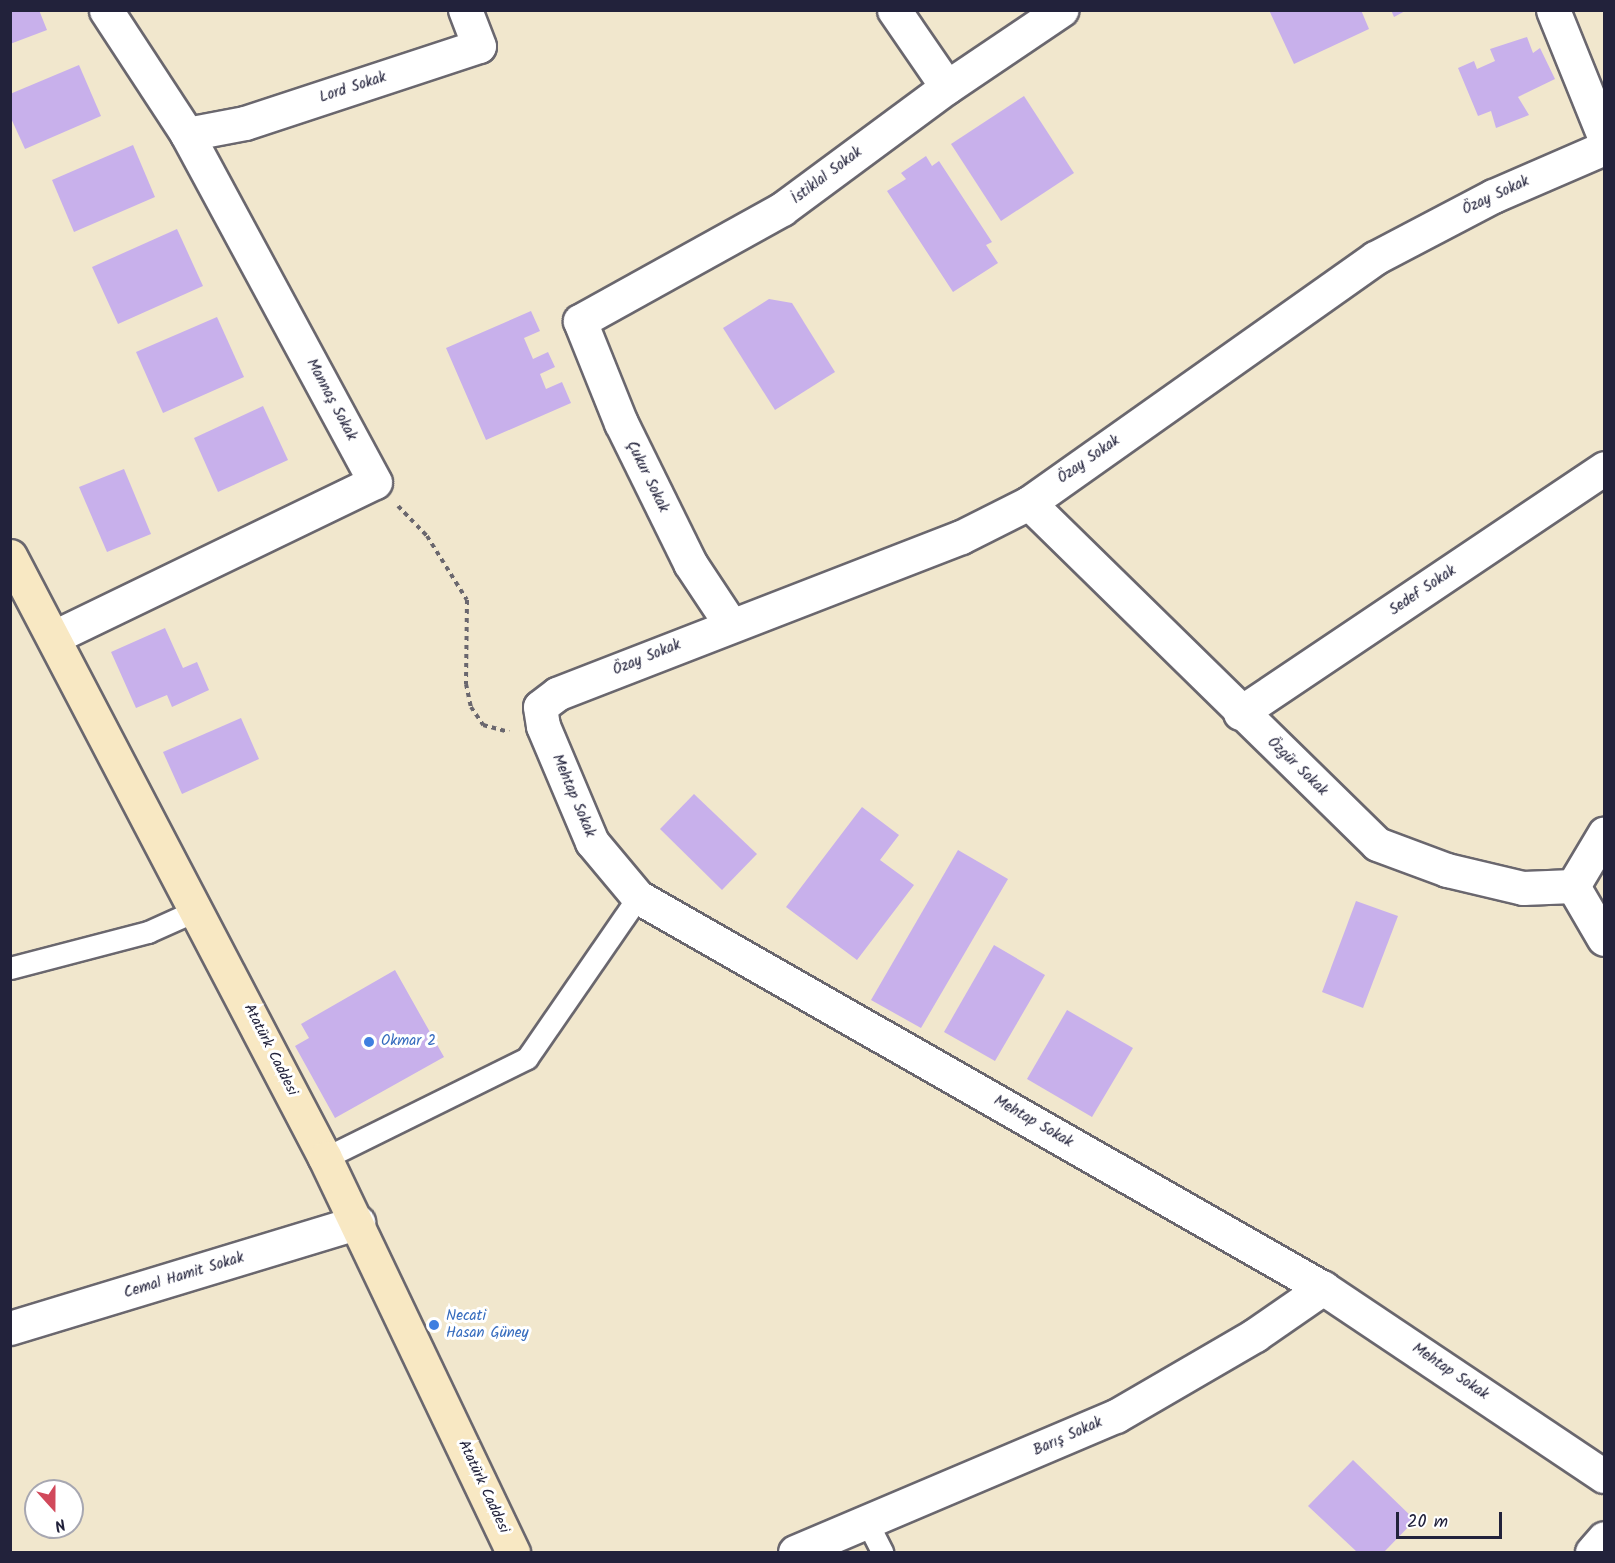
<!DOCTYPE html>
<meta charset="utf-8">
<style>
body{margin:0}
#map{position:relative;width:1615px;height:1563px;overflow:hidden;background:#f1e7cd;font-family:Kalam,sans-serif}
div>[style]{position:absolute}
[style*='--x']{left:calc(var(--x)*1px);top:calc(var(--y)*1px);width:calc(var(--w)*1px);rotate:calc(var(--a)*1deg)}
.building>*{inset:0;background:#c8b0eb}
.path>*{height:4px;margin-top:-2px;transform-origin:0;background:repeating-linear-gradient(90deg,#6a676e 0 4.5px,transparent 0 9px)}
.roads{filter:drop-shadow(2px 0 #6a676e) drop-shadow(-2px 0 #6a676e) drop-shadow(0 2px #6a676e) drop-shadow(0 -2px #6a676e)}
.lane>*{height:21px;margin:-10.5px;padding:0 10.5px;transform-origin:10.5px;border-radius:10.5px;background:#fff}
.street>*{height:33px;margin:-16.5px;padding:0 16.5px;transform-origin:16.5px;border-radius:16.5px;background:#fff}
.secondary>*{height:33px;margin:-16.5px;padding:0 16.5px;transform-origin:16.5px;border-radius:16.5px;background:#f8e8c3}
.dots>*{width:16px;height:16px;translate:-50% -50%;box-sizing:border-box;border:3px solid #fff;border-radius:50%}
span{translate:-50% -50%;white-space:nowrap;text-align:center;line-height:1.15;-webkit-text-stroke:6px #fff;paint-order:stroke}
.street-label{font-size:15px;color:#22223b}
.shop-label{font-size:15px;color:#366cbe}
.left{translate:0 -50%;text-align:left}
.frame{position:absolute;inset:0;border:12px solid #22223b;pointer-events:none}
.north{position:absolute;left:24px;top:1479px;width:60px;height:60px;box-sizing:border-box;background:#fff;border:2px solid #a7a7b1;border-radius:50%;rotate:159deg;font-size:16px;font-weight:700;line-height:24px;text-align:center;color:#22223b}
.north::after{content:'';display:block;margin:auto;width:21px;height:27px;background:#d1495b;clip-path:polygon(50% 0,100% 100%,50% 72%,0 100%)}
.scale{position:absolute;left:1396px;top:1512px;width:106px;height:27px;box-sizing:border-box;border:3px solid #22223b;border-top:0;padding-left:8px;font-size:18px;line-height:21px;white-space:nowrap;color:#22223b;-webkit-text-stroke:4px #fff;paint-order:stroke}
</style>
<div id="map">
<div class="building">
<i style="clip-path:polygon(39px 10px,47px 30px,10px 44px,10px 12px)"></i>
<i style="clip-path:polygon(1269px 10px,1361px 10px,1369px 29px,1294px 64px)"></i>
<i style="clip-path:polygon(1391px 10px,1407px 10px,1394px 17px)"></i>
<i style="clip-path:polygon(1527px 37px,1533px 53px,1540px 48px,1555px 79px,1518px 97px,1529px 115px,1496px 128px,1491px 111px,1478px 116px,1458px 68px,1474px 61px,1477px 69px,1495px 61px,1490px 49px)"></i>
<i style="clip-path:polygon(79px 65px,101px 116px,25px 149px,10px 116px,10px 94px)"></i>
<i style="clip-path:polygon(1024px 96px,1074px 173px,1001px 221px,951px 144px)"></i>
<i style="clip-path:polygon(133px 145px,155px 197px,74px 232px,52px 180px)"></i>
<i style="clip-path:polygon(926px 156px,932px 166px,939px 161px,992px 242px,986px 245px,998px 263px,953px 292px,887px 191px,906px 179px,901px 173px)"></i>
<i style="clip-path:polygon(177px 229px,203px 286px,118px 324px,92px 267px)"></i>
<i style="clip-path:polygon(769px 299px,792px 303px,835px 372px,775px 410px,723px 328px)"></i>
<i style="clip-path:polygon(531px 311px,540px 331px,524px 338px,533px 359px,548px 352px,555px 367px,540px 374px,546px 389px,562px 382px,571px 403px,486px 440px,446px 348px)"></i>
<i style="clip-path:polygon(217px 317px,244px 377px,163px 413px,136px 352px)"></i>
<i style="clip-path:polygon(263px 406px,288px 460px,218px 492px,194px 438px)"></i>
<i style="clip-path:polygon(124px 469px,151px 534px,107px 552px,79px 487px)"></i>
<i style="clip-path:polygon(165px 628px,183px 668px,197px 662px,209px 690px,172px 707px,167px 695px,136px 708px,111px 652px)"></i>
<i style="clip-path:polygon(241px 718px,259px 759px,182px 794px,163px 752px)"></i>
<i style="clip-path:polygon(694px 794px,757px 854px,722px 890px,660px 829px)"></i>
<i style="clip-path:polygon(862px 807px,899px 835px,880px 860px,914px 885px,857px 960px,786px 907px)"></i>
<i style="clip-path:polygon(958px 850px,1008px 879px,921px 1028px,871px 1000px)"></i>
<i style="clip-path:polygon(1356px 901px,1398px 916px,1363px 1008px,1322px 992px)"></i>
<i style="clip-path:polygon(994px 945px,1045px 975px,995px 1061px,944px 1032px)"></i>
<i style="clip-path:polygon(395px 970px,444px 1057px,335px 1118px,295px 1046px,309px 1038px,301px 1024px)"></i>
<i style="clip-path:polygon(1067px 1010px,1133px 1048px,1092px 1117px,1027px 1079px)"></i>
<i style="clip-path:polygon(1353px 1460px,1415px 1520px,1384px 1552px,1357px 1552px,1308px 1506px)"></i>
</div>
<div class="path">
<i style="--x:398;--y:506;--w:42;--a:46"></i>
<i style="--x:427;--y:536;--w:75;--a:58"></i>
<i style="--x:467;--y:600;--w:84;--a:90.7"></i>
<i style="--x:466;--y:684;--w:24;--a:78"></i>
<i style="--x:471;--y:707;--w:22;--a:56"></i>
<i style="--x:483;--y:725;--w:27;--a:15"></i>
</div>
<div class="roads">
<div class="lane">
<i style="--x:10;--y:968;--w:143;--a:-14.6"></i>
<i style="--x:148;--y:932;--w:54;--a:-24.2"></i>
<i style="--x:325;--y:1158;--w:225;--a:-26.3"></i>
<i style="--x:527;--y:1058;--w:196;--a:-55.4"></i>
<i style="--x:867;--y:1522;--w:34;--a:63"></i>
</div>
<div class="street">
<i style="--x:894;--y:10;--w:93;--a:55.5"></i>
<i style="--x:1553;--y:10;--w:136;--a:68"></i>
<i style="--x:187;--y:134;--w:59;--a:-10.7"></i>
<i style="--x:245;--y:123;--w:246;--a:-18.2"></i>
<i style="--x:479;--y:46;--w:39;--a:-111"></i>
<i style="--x:1604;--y:148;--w:121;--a:156.6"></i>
<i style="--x:1493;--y:196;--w:133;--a:152.3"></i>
<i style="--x:1375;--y:258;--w:424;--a:144.7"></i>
<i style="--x:1029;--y:503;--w:76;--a:153.4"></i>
<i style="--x:961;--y:537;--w:433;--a:158.8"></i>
<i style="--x:557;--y:694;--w:21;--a:143"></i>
<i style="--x:540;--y:707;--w:19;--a:81"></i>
<i style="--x:543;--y:726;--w:126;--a:67.1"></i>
<i style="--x:592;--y:842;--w:72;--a:50.1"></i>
<i style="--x:638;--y:897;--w:789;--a:29.72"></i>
<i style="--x:1323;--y:1288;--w:338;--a:33.8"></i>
<i style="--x:1029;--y:503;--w:487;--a:44.4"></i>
<i style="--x:1377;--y:844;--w:75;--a:20.4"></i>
<i style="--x:1447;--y:870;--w:78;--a:13.3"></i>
<i style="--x:1523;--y:888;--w:50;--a:-2.3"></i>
<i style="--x:731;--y:625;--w:74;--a:-123.5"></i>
<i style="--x:690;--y:563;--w:156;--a:-116.2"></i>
<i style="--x:621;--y:423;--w:110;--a:-111.9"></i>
<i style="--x:580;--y:321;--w:231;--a:-29"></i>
<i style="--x:782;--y:209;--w:205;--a:-36.5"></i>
<i style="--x:947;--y:87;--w:138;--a:-34"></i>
<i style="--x:54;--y:637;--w:356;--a:-25.8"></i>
<i style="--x:375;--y:482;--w:396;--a:-118.4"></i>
<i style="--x:187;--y:134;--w:148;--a:-123.2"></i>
<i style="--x:1240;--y:713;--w:439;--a:-33.9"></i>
<i style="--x:1573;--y:886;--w:61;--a:59.7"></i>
<i style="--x:1573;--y:886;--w:61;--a:-59.2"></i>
<i style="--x:10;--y:1328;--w:364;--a:-16.9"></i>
<i style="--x:795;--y:1552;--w:349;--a:-23"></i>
<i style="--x:1116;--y:1416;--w:161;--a:-30.2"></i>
<i style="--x:1255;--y:1335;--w:83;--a:-34.7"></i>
<i style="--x:1592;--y:1552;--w:18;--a:-49"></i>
</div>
<div class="secondary">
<i style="--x:10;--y:556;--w:679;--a:62.38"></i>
<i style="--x:325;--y:1158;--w:437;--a:64.5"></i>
</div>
</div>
<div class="dots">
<i style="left:369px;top:1042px;background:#3f7fe0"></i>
<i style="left:434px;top:1325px;background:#3f7fe0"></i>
</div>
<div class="street-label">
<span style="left:353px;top:88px;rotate:-18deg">Lord Sokak</span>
<span style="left:827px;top:176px;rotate:-37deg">İstiklal Sokak</span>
<span style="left:1496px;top:196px;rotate:-25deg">Özay Sokak</span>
<span style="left:331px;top:400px;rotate:62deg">Mannaş Sokak</span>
<span style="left:1089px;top:460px;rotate:-35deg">Özay Sokak</span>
<span style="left:647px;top:477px;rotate:64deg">Çukur Sokak</span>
<span style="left:1423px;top:591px;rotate:-34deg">Sedef Sokak</span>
<span style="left:647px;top:658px;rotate:-22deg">Özay Sokak</span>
<span style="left:1297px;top:767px;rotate:44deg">Özgür Sokak</span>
<span style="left:573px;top:796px;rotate:67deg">Mehtap Sokak</span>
<span style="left:270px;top:1050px;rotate:63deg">Atatürk Caddesi</span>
<span style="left:1033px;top:1122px;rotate:30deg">Mehtap Sokak</span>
<span style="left:184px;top:1276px;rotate:-17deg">Cemal Hamit Sokak</span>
<span style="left:1450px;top:1372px;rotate:34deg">Mehtap Sokak</span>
<span style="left:1068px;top:1437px;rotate:-24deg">Barış Sokak</span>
<span style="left:483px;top:1487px;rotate:65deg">Atatürk Caddesi</span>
</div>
<div class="shop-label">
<span class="left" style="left:381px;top:1042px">Okmar 2</span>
<span class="left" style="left:446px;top:1325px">Necati<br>Hasan Güney</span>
</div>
<div class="frame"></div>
<div class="north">N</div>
<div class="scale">20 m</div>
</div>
